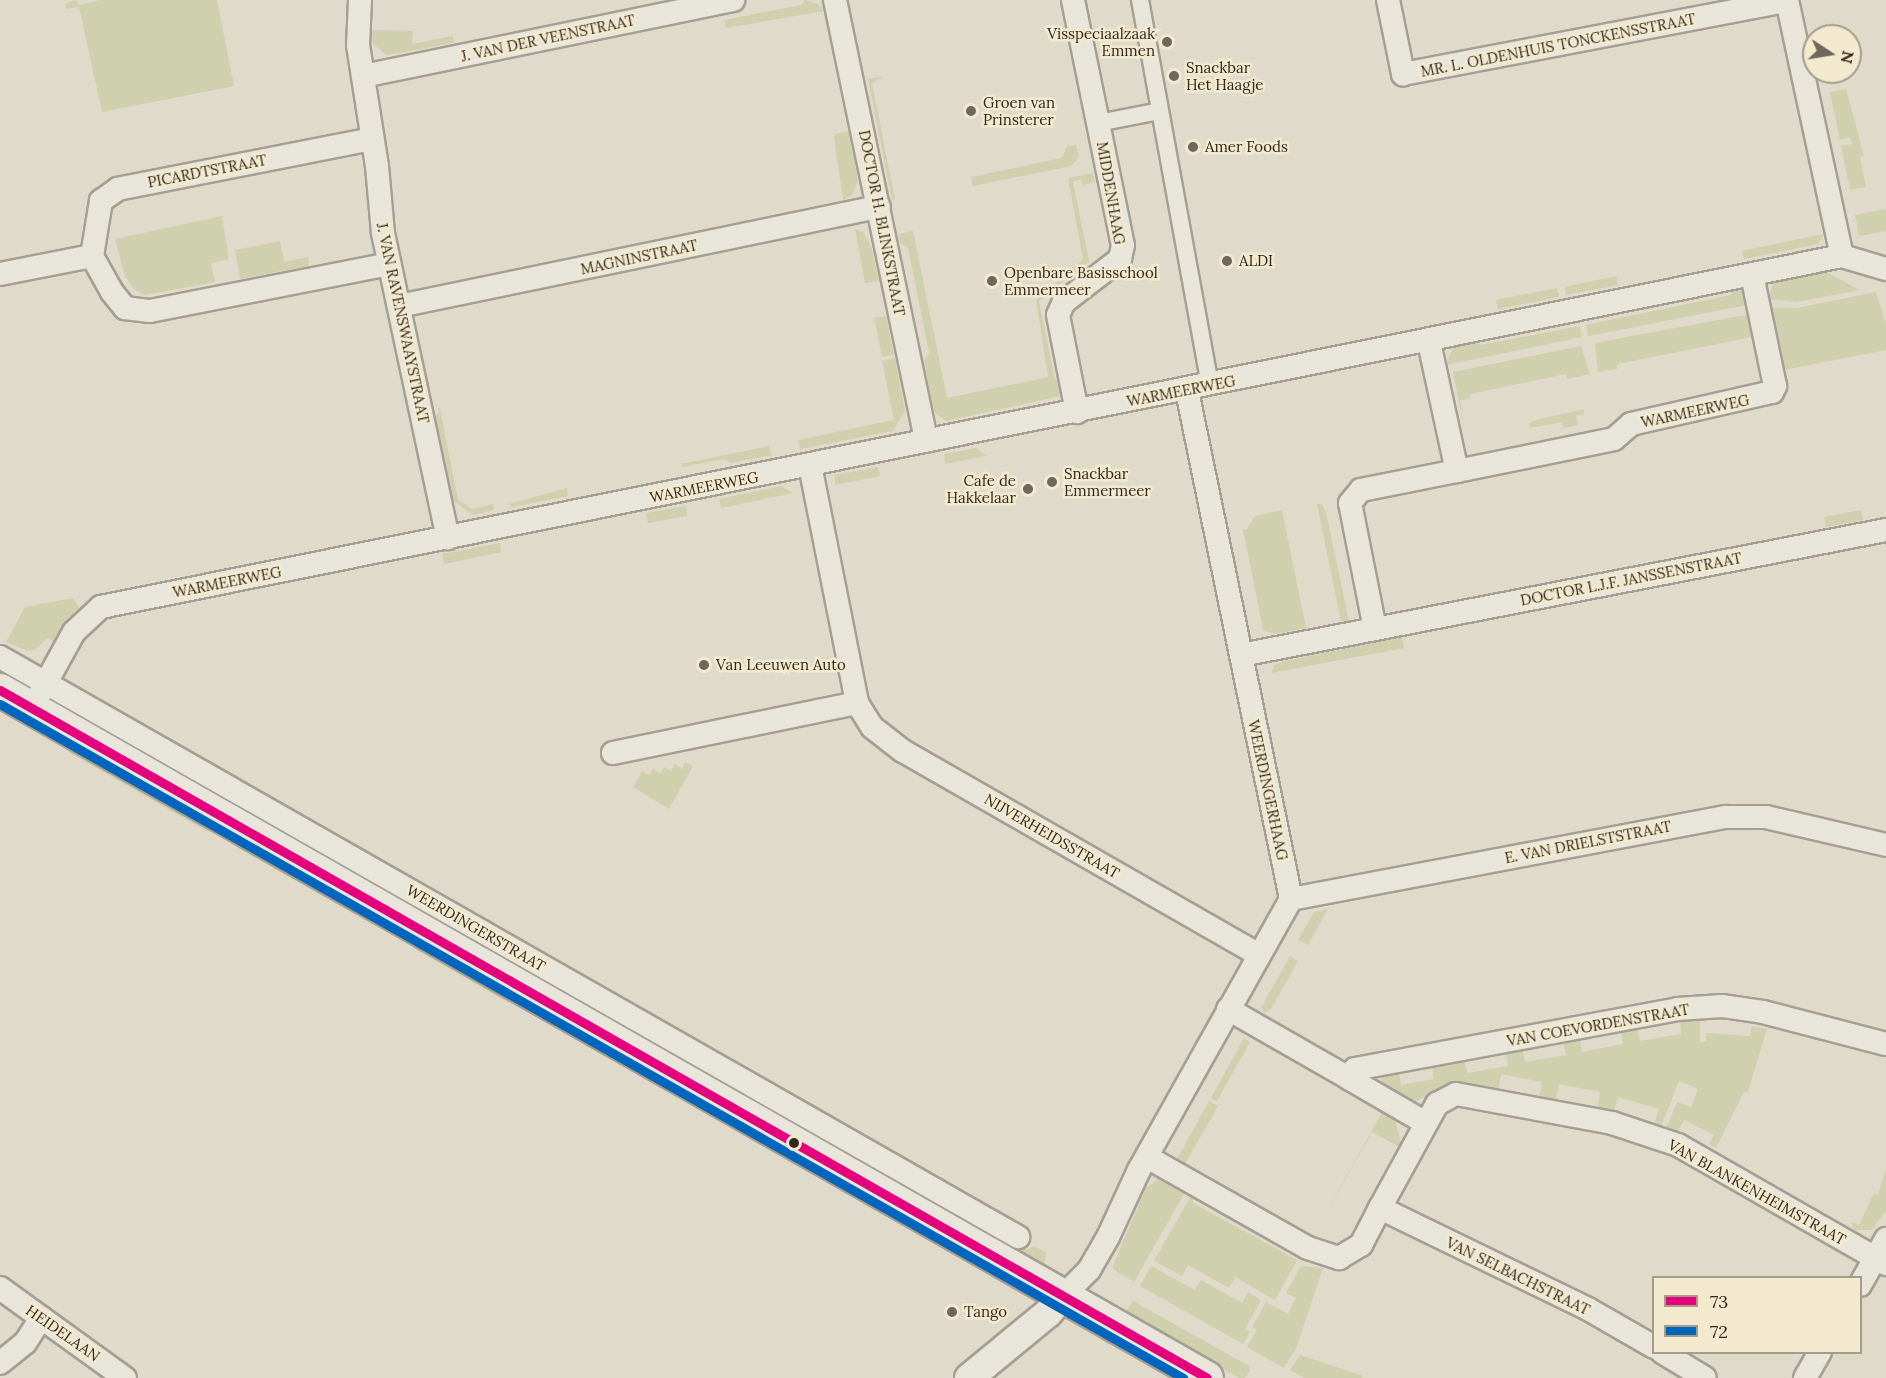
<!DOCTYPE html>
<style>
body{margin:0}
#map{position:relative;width:1886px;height:1378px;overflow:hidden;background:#e0daca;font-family:Lora,serif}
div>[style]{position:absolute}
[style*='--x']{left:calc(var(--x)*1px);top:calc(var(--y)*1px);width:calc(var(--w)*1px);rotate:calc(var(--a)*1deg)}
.green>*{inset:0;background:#cfd0ad}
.roads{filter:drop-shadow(2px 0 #a59f93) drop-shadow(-2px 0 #a59f93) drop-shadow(0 2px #a59f93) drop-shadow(0 -2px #a59f93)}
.pedestrian>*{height:16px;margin:-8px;padding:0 8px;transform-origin:8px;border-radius:8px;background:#e8e5db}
.minor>*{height:22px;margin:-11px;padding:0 11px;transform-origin:11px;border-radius:11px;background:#e8e5db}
.tertiary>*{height:28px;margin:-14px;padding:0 14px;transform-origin:14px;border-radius:14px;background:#e8e5db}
.secondary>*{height:32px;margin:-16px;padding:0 16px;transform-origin:16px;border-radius:16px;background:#e8e5db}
.bus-1>*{height:9px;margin:-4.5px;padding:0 4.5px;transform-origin:4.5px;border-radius:4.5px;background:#e5007d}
.bus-2>*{height:9px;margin:-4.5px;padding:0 4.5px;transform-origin:4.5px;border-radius:4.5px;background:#0065bd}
.dots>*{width:16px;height:16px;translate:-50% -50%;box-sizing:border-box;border:3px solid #f2e9cf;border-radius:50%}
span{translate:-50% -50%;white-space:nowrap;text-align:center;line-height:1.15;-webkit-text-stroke:5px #f2e9cf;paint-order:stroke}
.poi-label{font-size:15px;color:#33281d}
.right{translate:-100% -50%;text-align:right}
.left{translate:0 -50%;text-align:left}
.street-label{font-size:15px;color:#33281d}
.legend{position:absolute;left:1652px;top:1276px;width:210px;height:78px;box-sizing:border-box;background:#f2e9cf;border:2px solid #a69c88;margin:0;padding:8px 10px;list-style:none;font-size:18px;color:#33281d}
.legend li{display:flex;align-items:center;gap:12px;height:30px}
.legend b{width:30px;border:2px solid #a69c88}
.north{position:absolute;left:1802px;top:24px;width:60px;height:60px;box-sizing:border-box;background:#f2e9cf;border:2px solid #a69c88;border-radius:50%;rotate:102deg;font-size:16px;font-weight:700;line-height:24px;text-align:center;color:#33281d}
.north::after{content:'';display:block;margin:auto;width:21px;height:27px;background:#70665a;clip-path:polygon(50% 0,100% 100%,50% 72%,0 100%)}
</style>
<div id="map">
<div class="green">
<i style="clip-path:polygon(77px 0,79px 5px,100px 0,217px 0,234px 86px,102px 112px,79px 7px,66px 9px,65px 3px)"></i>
<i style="clip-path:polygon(805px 0,818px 4px,824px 11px,726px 28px,724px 20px,801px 5px)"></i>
<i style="clip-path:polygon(371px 30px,413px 31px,412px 44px,453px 36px,454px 43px,386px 55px,373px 44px)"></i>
<i style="clip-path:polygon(884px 76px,872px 83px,895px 200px,892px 200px,868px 79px)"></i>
<i style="clip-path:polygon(1846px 89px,1864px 156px,1860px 157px,1866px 187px,1850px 190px,1841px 146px,1852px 144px,1850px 137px,1840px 140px,1830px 92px)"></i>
<i style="clip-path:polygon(849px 131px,858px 181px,852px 195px,843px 200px,834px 138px,835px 134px)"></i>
<i style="clip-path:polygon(1076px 145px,1079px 157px,1071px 166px,973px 186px,971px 177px,1062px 158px,1067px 146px)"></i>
<i style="clip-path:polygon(1093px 173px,1095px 182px,1083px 185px,1081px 179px,1073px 182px,1089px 261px,1039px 301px,1055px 380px,1063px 378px,1060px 396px,946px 421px,934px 412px,924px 361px,929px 353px,908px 248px,900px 243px,899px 234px,913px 231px,947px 398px,1048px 377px,1036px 300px,1083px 259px,1068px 178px)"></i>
<i style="clip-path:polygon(1886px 209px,1886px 231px,1859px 236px,1855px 215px)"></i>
<i style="clip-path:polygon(222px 216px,229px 259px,211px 263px,215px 282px,145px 295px,134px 289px,125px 276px,115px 239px)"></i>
<i style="clip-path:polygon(855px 229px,863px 232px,871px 246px,879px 281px,865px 283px)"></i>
<i style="clip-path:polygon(1824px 234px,1818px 244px,1744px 259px,1742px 251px)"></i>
<i style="clip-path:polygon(280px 241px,284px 262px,308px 257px,309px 266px,240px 279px,235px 250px)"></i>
<i style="clip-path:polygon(1824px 271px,1860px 290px,1797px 302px,1769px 299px,1774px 280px)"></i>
<i style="clip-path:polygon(1616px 276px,1618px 285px,1566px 295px,1565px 287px)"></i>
<i style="clip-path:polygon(1735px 287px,1751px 297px,1752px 304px,1588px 336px,1586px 325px,1731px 295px)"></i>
<i style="clip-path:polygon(1557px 288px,1559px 297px,1498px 309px,1496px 300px)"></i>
<i style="clip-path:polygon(1876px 292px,1886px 324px,1886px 350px,1784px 370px,1771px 308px,1797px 308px)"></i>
<i style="clip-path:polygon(1750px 314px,1761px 370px,1752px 337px,1617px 364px,1617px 369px,1598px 372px,1595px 343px)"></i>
<i style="clip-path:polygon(886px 316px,894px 355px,882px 357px,874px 318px)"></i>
<i style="clip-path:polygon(1580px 326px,1582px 337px,1446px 365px,1454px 345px,1474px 341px,1480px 345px)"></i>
<i style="clip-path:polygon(1581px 346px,1590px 374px,1567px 379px,1566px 374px,1470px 394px,1470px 398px,1460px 401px,1464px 429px,1453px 372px)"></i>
<i style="clip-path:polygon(895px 358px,905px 411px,893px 431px,800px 449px,798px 440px,894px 420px,882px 361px)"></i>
<i style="clip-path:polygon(438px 408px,440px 408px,458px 500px,472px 509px,493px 504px,494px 510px,473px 515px,451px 499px,435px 415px,439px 414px)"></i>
<i style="clip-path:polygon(1584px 409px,1584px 415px,1576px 415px,1578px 425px,1563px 428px,1562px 422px,1530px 428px,1529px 423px,1540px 419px)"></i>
<i style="clip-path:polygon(769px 446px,772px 455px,731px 463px,724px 459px,682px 467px,681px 464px)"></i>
<i style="clip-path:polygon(976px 448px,986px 456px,945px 464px,944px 454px)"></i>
<i style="clip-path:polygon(878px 467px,880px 476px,835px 485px,835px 475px)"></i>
<i style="clip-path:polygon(781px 486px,793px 493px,721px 508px,719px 499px)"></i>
<i style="clip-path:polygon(567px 488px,568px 496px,512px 507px,509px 504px)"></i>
<i style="clip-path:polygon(1317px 504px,1322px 504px,1326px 513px,1349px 621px,1345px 622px,1341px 621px)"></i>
<i style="clip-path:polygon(686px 506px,687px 516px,648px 523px,646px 513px)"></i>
<i style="clip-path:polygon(1282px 510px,1306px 628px,1275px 634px,1263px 630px,1243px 529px,1247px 529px,1255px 516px)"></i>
<i style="clip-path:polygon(1861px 510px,1863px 520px,1826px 527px,1824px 517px)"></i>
<i style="clip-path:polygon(500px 543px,501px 552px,444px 564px,442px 554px)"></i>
<i style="clip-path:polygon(73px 598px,80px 610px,54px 642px,48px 638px,36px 649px,27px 651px,6px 642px,25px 607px)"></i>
<i style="clip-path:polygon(1402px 637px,1404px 648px,1271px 673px,1275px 665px,1285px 661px)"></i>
<i style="clip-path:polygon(67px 706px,932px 1200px,68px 713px)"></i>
<i style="clip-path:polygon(72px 746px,205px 823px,208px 832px,68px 752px)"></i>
<i style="clip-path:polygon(685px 762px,693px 766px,669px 809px,633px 787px,642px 771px,649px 775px,653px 769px,660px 773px,664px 767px,671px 771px,675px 764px,682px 769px)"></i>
<i style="clip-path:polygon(238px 848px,248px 848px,356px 907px,354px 914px)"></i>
<i style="clip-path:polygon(1328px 909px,1308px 945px,1298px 940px,1314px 912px)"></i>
<i style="clip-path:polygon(423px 946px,507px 993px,509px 1003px,413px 948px)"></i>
<i style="clip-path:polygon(1290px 956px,1298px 961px,1271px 1009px,1265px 1013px,1261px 1008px)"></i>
<i style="clip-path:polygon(1700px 1014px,1700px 1042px,1706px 1041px,1706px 1033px,1750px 1036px,1752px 1026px,1767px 1029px,1748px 1092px,1744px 1092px,1716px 1148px,1709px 1144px,1714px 1135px,1684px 1120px,1675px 1136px,1665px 1131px,1677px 1102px,1691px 1107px,1698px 1089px,1679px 1081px,1660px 1129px,1653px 1127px,1659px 1109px,1618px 1097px,1613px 1115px,1597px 1111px,1600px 1092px,1559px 1084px,1555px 1103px,1539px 1100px,1542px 1082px,1501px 1074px,1498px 1092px,1451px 1085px,1414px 1102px,1384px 1086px,1382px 1081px,1382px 1075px,1398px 1067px,1401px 1085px,1434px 1079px,1431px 1061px,1463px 1055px,1467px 1073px,1508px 1066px,1505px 1047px,1521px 1045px,1525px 1062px,1566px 1055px,1563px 1037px,1579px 1034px,1582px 1052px,1623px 1044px,1620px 1026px,1636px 1023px,1640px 1041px,1681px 1034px,1680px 1016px)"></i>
<i style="clip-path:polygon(1244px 1038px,1250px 1042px,1217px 1101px,1211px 1098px)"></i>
<i style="clip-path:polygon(1209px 1101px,1218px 1106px,1181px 1171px,1175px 1163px)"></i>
<i style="clip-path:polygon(1382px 1112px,1395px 1119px,1401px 1143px,1399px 1147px,1372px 1132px,1323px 1219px)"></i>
<i style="clip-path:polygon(1886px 1168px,1886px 1211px,1872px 1230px,1854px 1230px,1851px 1222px,1859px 1225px,1874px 1193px,1878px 1195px)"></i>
<i style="clip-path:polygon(1158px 1179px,1184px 1194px,1134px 1282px,1113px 1269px,1114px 1263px,1146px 1188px)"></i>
<i style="clip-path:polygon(1192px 1194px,1193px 1203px,1297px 1260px,1275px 1300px,1235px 1277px,1229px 1288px,1188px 1265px,1182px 1276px,1154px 1261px)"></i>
<i style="clip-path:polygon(963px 1213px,1027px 1250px,1034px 1246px,1046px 1252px,1044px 1266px,960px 1220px)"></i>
<i style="clip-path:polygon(1151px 1266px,1195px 1290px,1201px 1280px,1242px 1303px,1248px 1292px,1261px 1300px,1245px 1329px,1250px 1332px,1243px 1344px,1140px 1286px)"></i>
<i style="clip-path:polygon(1301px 1266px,1323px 1268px,1296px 1349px,1284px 1368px,1247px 1347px,1257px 1330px,1252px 1327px,1266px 1302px,1288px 1314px,1296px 1298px,1286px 1293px)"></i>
<i style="clip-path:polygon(1133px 1301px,1249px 1366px,1250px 1371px,1245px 1378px,1239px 1378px,1138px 1321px,1126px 1311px)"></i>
<i style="clip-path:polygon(1300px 1355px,1363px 1376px,1362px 1378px,1304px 1378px,1290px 1370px)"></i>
</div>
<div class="roads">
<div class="pedestrian">
<i style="--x:1140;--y:0;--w:392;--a:79.7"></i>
<i style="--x:1098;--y:123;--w:63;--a:-11"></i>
</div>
<div class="minor">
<i style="--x:360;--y:0;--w:45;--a:92.5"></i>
<i style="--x:358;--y:45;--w:122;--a:81.1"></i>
<i style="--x:377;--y:166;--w:67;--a:84.9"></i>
<i style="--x:383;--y:233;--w:312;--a:78"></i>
<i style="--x:835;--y:0;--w:450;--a:78.3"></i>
<i style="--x:1073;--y:0;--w:250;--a:78.5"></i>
<i style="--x:1123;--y:245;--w:14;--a:102"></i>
<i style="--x:1120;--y:259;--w:71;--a:142.5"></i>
<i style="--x:1064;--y:302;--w:14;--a:115"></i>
<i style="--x:1058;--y:315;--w:99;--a:78.9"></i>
<i style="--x:1388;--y:0;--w:76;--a:78.5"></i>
<i style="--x:1403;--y:74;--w:391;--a:-10.8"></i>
<i style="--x:1787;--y:0;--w:262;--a:77.9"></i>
<i style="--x:363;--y:76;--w:378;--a:-11.6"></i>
<i style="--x:372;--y:139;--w:259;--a:168.9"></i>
<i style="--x:118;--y:189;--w:21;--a:145"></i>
<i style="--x:101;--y:201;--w:56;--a:99.3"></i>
<i style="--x:92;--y:256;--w:41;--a:60.9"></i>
<i style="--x:112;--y:292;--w:21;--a:51"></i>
<i style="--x:125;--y:308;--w:25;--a:7"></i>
<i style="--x:150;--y:311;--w:244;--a:-11.1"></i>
<i style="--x:0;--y:274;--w:94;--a:-11.1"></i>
<i style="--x:399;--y:306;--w:490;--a:-11.7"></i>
<i style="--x:1429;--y:342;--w:132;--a:77.8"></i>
<i style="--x:1457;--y:471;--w:160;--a:-11.5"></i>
<i style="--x:1614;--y:439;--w:23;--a:-41"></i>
<i style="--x:1631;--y:424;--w:145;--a:-12.8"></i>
<i style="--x:1772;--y:392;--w:7;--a:-63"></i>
<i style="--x:1775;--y:386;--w:113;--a:-101.7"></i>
<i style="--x:810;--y:465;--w:243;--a:78.8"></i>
<i style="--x:857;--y:703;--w:28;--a:58"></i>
<i style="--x:872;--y:727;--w:39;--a:38"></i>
<i style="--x:903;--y:751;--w:410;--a:29.8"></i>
<i style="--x:1375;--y:629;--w:128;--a:-101.2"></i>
<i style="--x:1350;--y:503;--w:17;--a:-50"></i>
<i style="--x:1361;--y:490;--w:98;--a:-11.2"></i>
<i style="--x:1241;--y:655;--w:657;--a:-10.97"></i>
<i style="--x:0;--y:657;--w:1172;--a:29.67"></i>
<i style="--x:32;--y:708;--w:87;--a:-61.1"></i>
<i style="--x:74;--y:632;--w:37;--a:-43"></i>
<i style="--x:101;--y:607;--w:1776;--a:-11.4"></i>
<i style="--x:1842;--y:256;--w:46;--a:16.5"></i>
<i style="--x:613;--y:753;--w:249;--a:-11.6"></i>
<i style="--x:1291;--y:899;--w:443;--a:-10.7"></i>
<i style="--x:1726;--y:817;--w:40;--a:0"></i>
<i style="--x:1766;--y:817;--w:123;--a:13.1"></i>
<i style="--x:1228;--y:1009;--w:141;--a:29.8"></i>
<i style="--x:1350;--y:1079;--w:11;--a:-63"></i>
<i style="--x:1355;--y:1069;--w:329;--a:-10.5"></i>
<i style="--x:1678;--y:1009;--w:44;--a:-3.9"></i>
<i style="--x:1722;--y:1006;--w:41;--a:8.3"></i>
<i style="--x:1763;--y:1012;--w:127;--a:14.6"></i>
<i style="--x:1350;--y:1079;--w:88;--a:30.1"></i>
<i style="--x:1147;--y:1157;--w:185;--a:29.5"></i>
<i style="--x:1308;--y:1248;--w:33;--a:18"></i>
<i style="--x:1339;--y:1258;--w:26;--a:-31"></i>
<i style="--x:1361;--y:1245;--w:42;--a:-62.8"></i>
<i style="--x:1380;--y:1208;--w:231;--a:25.9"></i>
<i style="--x:1588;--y:1309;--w:76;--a:29.9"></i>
<i style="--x:1380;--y:1208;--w:119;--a:-61.3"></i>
<i style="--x:1437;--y:1104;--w:21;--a:-28"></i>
<i style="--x:1456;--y:1094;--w:159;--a:10.5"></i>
<i style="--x:1612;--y:1123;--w:70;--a:18.4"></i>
<i style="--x:1678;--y:1145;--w:240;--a:29.8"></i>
<i style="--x:1860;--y:1285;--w:53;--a:-60.5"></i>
<i style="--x:0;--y:1288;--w:154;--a:35.8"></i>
<i style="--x:1063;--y:1296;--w:37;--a:-45"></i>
<i style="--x:1089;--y:1270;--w:38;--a:-60"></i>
<i style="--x:1108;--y:1237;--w:74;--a:-65.2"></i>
<i style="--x:1139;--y:1170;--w:311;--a:-60.7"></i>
<i style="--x:1291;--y:899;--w:519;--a:-101.57"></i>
<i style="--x:1662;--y:1352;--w:50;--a:31.2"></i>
<i style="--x:0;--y:1363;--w:32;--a:-39"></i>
<i style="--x:25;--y:1343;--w:30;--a:-57"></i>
<i style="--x:1805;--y:1378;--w:30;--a:-60"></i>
</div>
<div class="tertiary">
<i style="--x:969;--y:1378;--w:102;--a:-39.4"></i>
<i style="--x:1048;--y:1313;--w:23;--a:-49"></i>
</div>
<div class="secondary">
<i style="--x:0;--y:690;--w:1389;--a:29.68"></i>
</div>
</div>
<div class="bus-1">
<i style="--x:0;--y:690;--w:1389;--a:29.68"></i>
</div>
<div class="bus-2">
<i style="--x:0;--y:704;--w:1362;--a:29.67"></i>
</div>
<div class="dots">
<i style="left:1167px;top:42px;background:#70665a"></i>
<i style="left:1174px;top:76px;background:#70665a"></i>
<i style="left:971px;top:111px;background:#70665a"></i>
<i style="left:1193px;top:147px;background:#70665a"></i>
<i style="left:1227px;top:261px;background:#70665a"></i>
<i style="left:992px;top:281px;background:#70665a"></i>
<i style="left:1052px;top:482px;background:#70665a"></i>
<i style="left:1028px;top:489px;background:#70665a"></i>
<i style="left:704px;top:665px;background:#70665a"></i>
<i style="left:794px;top:1143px;background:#33281d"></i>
<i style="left:952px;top:1312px;background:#70665a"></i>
</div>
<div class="poi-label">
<span class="right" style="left:1155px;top:42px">Visspeciaalzaak<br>Emmen</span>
<span class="left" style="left:1186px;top:76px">Snackbar<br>Het Haagje</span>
<span class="left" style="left:983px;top:111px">Groen van<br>Prinsterer</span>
<span class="left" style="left:1205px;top:147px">Amer Foods</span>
<span class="left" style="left:1239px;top:261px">ALDI</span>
<span class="left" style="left:1004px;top:281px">Openbare Basisschool<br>Emmermeer</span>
<span class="left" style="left:1064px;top:482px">Snackbar<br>Emmermeer</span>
<span class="right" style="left:1016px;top:489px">Cafe de<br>Hakkelaar</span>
<span class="left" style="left:716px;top:665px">Van Leeuwen Auto</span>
<span class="left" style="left:964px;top:1312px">Tango</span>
</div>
<div class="street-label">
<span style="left:548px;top:38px;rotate:-12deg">J. VAN DER VEENSTRAAT</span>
<span style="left:1558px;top:45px;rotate:-11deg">MR. L. OLDENHUIS TONCKENSSTRAAT</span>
<span style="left:207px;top:171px;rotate:-11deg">PICARDTSTRAAT</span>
<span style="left:1111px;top:193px;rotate:80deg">MIDDENHAAG</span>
<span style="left:882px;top:223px;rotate:79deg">DOCTOR H. BLINKSTRAAT</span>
<span style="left:639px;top:257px;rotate:-12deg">MAGNINSTRAAT</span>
<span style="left:403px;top:323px;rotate:78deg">J. VAN RAVENSWAAYSTRAAT</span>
<span style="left:1181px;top:391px;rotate:-11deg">WARMEERWEG</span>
<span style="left:1695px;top:411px;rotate:-12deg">WARMEERWEG</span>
<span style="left:704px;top:487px;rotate:-11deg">WARMEERWEG</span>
<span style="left:1631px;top:579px;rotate:-11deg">DOCTOR L.J.F. JANSSENSTRAAT</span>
<span style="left:227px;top:582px;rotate:-11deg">WARMEERWEG</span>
<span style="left:1268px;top:790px;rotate:78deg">WEERDINGERHAAG</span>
<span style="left:1052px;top:836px;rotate:30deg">NIJVERHEIDSSTRAAT</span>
<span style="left:1588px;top:842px;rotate:-11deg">E. VAN DRIELSTSTRAAT</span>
<span style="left:476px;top:928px;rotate:30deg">WEERDINGERSTRAAT</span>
<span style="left:1598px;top:1025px;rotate:-10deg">VAN COEVORDENSTRAAT</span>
<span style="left:1757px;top:1192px;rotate:29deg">VAN BLANKENHEIMSTRAAT</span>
<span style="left:1518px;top:1276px;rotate:26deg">VAN SELBACHSTRAAT</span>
<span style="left:63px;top:1333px;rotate:35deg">HEIDELAAN</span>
</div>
<ul class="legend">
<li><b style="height:8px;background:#e5007d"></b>73</li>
<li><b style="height:8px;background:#0065bd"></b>72</li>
</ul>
<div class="north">N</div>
</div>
